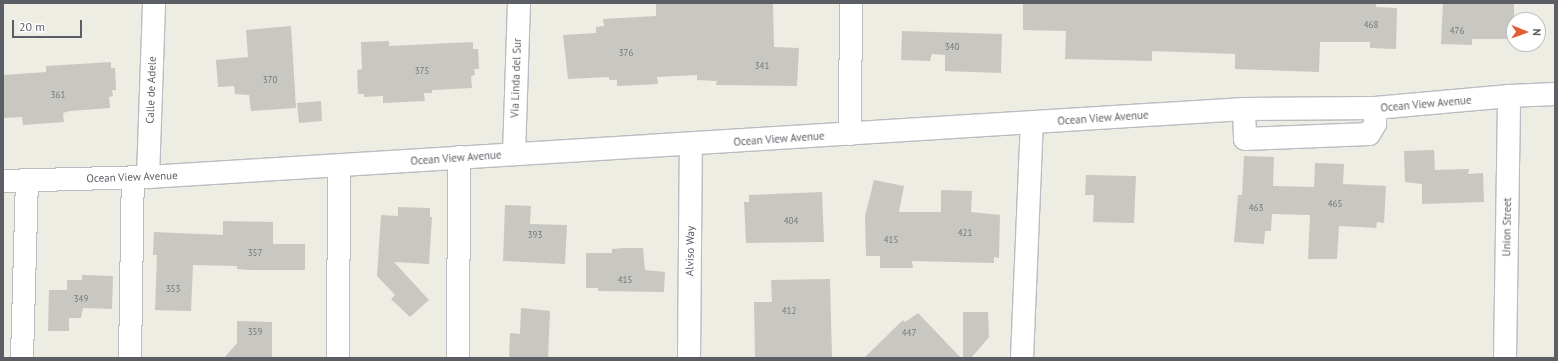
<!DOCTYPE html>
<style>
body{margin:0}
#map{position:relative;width:1558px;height:361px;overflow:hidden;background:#eeede3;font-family:"PT Sans",sans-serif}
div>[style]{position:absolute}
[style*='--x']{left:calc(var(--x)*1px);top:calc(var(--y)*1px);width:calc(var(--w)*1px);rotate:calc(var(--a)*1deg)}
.building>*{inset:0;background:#c8c7c1}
.roads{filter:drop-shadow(1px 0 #bbbcc2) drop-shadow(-1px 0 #bbbcc2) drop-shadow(0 1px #bbbcc2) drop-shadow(0 -1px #bbbcc2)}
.minor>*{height:22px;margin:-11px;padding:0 11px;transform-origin:11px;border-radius:11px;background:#fff}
span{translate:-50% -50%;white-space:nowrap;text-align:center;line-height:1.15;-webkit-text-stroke:4px #fff;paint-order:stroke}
.number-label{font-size:9px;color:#76787b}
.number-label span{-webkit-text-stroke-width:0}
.street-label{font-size:11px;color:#5b5e64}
.frame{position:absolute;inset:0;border:4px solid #5b5e64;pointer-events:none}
.north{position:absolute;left:1506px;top:12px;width:40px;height:40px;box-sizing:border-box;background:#fff;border:1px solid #bdbfc1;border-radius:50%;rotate:91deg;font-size:11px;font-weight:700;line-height:16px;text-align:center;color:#5b5e64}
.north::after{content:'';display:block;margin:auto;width:14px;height:18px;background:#e45c33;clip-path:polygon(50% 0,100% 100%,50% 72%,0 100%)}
.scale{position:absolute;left:12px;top:20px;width:70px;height:18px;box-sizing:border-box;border:2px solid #5b5e64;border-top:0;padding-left:5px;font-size:12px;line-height:14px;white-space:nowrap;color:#5b5e64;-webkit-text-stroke:3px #fff;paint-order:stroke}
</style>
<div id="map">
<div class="building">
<i style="clip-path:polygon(656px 3px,773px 3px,774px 47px,799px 48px,797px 86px,716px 85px,717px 81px,697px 80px,697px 75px,657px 77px,658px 84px,617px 86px,617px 80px,609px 80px,609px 77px,568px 79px,563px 35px,596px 33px,596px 27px,604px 26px,603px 19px,656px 16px)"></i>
<i style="clip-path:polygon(1023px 3px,1376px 3px,1376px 7px,1397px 8px,1396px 49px,1370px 48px,1370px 42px,1320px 42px,1319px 72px,1235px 69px,1235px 54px,1152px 51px,1152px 61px,1065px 59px,1066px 31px,1023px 30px)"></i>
<i style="clip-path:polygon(1443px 3px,1514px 3px,1514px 39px,1472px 39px,1472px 45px,1441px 44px)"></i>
<i style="clip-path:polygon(291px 26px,296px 108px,251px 111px,249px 95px,235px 94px,234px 86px,218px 87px,216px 60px,248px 57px,246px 30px)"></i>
<i style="clip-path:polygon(902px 31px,1002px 34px,1001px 73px,945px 71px,945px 55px,932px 54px,930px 61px,901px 60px)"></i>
<i style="clip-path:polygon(389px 41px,389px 46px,473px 42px,473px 49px,478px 49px,479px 69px,474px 69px,475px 75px,471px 76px,472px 88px,432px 90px,432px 93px,424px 93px,425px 101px,383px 103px,383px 96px,364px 97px,364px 94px,358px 94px,357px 70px,362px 69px,361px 42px)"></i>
<i style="clip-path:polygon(111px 62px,111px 68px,115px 68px,116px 90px,112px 90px,113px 96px,109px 97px,110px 108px,70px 111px,63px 113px,64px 122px,23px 125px,22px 117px,3px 118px,3px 75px,46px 72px,46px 66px)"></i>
<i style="clip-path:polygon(321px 101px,322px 121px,299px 123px,297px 103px)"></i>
<i style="clip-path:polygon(1434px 150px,1435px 170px,1469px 169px,1468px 174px,1483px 173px,1484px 202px,1422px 204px,1422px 184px,1405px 182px,1404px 151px)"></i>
<i style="clip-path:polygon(1244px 156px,1274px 157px,1273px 186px,1314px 187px,1315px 163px,1344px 164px,1343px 184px,1386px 186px,1384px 223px,1377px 222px,1376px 228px,1339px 226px,1337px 259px,1308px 259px,1310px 215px,1272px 214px,1271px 231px,1265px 231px,1264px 244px,1234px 242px,1238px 195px,1242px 195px)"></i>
<i style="clip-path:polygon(1086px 175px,1136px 176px,1134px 223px,1093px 222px,1094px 195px,1085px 195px)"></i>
<i style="clip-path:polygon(874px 180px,904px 186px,899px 212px,941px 212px,941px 190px,972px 191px,971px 212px,1000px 215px,999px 258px,994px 257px,994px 263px,912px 261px,913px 268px,880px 268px,880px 256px,866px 256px,865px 216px)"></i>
<i style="clip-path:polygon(822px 192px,824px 242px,746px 243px,744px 202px,749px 202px,749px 195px)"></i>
<i style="clip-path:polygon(505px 205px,531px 206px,530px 224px,567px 225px,565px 264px,503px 261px)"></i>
<i style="clip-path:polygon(398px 207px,430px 208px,430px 217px,432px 217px,429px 264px,394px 262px,429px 300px,410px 317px,391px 299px,395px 295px,377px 276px,381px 215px,398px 216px)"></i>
<i style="clip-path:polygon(223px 221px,273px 222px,273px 244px,305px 244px,305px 270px,251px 270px,237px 269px,237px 266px,193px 265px,191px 311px,155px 310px,157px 255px,153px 255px,154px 232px,223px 235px)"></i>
<i style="clip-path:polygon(624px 248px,643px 248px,645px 270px,665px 272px,664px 292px,598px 291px,598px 288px,586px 288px,586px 253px,612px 253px,612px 249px)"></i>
<i style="clip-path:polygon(82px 275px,113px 276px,112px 309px,83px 308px,81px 318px,69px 318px,69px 331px,48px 331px,49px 290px,67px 290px,67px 280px,82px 280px)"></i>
<i style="clip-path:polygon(830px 279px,832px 358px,755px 358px,754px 302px,772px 302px,771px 280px)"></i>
<i style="clip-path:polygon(521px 308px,550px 311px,548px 358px,509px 358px,510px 333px,520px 334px)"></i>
<i style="clip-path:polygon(963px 312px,988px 312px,989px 337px,971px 358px,963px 358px)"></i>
<i style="clip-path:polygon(918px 313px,961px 358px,864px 358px,903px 320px,905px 322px)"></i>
<i style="clip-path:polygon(237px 321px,272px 322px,272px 358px,224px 358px,237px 343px)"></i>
</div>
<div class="roads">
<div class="minor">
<i style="--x:1244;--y:109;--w:30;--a:88"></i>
<i style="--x:1245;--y:139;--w:124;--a:-2.3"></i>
<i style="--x:1369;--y:134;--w:12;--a:-59"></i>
<i style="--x:1375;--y:124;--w:16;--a:-90"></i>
<i style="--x:850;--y:134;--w:131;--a:-89.6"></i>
<i style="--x:514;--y:154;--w:151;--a:-88.1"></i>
<i style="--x:148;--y:177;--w:174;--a:-88"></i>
<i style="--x:3;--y:181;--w:145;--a:-1.6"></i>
<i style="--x:148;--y:177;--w:1098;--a:-3.55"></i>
<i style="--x:1244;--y:109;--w:131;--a:-0.4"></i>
<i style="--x:1375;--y:108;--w:135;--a:-5.1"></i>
<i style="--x:1509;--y:96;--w:46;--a:-2.5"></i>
<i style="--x:22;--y:358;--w:178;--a:-88.4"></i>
<i style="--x:130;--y:358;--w:181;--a:-89.1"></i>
<i style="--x:338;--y:358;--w:192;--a:-89.7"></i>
<i style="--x:458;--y:358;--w:201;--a:-89.7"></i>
<i style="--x:689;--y:358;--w:214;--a:-89.5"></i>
<i style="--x:1022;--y:358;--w:235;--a:-87.6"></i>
<i style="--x:1505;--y:358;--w:262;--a:-89.1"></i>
</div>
</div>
<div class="number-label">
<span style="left:1371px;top:25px">468</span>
<span style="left:1457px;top:31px">476</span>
<span style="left:952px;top:47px">340</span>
<span style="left:626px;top:53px">376</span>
<span style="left:762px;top:66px">341</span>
<span style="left:422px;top:71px">375</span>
<span style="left:270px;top:80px">370</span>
<span style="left:58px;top:95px">361</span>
<span style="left:1335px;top:204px">465</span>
<span style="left:1256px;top:208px">463</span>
<span style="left:791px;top:221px">404</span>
<span style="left:965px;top:233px">421</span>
<span style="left:535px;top:235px">393</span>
<span style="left:891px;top:240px">415</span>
<span style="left:255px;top:253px">357</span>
<span style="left:625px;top:280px">415</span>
<span style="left:173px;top:289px">353</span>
<span style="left:81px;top:299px">349</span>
<span style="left:789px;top:311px">412</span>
<span style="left:255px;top:332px">359</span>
<span style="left:909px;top:333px">447</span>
</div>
<div class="street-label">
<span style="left:516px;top:78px;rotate:-88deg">Via Linda del Sur</span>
<span style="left:151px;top:90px;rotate:-88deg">Calle de Adele</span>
<span style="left:1426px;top:104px;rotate:-5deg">Ocean View Avenue</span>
<span style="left:1103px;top:118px;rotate:-4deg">Ocean View Avenue</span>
<span style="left:779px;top:139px;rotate:-4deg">Ocean View Avenue</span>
<span style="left:456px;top:158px;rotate:-4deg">Ocean View Avenue</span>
<span style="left:132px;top:177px;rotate:-2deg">Ocean View Avenue</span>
<span style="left:1507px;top:227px;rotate:-89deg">Union Street</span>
<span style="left:690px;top:251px;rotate:-89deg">Alviso Way</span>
</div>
<div class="frame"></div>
<div class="north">N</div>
<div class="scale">20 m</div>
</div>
